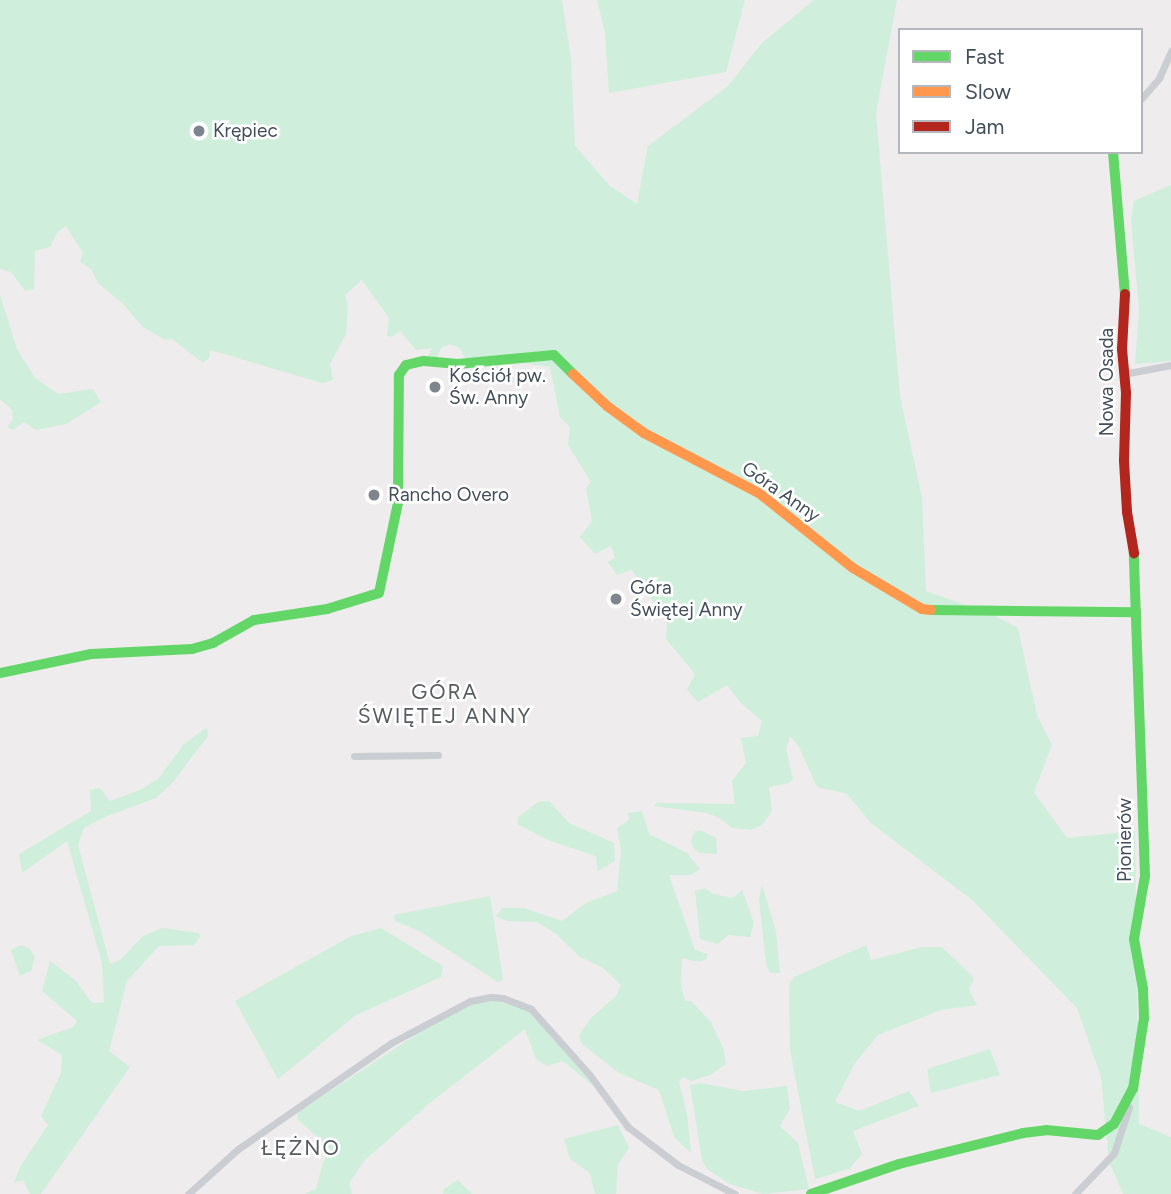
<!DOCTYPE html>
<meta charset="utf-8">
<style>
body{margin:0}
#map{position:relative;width:1171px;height:1194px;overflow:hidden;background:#eeecec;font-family:Figtree,sans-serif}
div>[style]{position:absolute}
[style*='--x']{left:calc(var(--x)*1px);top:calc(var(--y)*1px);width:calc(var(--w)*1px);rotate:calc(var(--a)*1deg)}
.green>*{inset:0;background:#cfefdc}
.street>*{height:7px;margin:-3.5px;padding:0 3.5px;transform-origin:3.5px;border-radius:3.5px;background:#cacdd1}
.fast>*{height:10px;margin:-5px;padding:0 5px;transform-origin:5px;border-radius:5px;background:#63d668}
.slow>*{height:10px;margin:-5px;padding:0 5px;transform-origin:5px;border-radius:5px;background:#ff974d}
.jam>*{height:10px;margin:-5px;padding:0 5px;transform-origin:5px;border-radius:5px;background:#b3261e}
.dots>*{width:19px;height:19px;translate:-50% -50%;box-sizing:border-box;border:4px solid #fff;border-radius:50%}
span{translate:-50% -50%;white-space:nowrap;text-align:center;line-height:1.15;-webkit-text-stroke:5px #fff;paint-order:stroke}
.poi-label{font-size:19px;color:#434e5a}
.left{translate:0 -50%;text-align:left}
.street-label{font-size:19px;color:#434e5a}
.neighbourhood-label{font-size:21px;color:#585c61;letter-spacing:2px}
.legend{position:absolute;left:898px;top:28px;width:245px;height:126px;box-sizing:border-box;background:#fff;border:2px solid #b4b8bd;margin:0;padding:9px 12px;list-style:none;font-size:21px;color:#434e5a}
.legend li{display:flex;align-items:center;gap:14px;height:35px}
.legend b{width:35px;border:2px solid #b4b8bd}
</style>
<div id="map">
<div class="green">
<i style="clip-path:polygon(0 0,562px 0,571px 59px,575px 146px,610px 186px,637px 204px,648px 146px,728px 86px,762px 43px,814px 0,897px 0,876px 113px,900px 396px,922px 498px,926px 591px,993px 615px,1018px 628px,1037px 715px,1052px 745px,1034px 792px,1067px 838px,1135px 831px,1139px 1124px,1171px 1137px,1171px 1194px,1123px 1194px,1109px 1161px,1101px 1077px,1077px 1008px,972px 900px,871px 823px,847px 794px,817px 787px,798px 745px,790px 736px,786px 749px,793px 779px,789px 783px,769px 787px,772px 811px,762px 825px,751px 830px,732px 828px,718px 817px,706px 813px,654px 806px,656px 803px,735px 804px,732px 781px,746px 763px,741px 738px,758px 736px,762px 721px,741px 703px,727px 685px,698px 702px,687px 690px,695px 674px,666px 639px,667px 621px,632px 570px,617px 575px,608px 562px,615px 558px,611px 546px,595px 554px,580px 537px,592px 521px,586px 488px,591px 482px,568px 445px,570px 427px,560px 417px,550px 367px,515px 362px,466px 360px,460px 348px,449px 344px,441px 348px,437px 357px,428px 356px,432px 348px,416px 350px,400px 331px,392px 337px,387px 336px,389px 318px,362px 280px,345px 295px,348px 306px,346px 334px,330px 364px,333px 380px,322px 383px,210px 350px,209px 358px,203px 363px,172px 339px,165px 340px,143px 327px,123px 304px,98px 283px,91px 269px,80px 262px,83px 253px,66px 226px,57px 233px,50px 247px,35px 251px,34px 289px,25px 291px,11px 272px,0 269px)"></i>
<i style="clip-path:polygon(597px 0,745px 0,726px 72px,609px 93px,605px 33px)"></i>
<i style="clip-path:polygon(1171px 185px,1171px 361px,1135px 364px,1139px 310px,1131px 220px,1134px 201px)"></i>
<i style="clip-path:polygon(0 295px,17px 349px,35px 378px,58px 394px,93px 389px,101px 402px,66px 424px,36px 430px,24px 422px,13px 430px,7px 427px,13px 420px,12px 410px,0 399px)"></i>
<i style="clip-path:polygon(207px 727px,208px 736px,173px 782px,156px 798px,107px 816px,84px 828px,78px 845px,110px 964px,120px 960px,143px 936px,162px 928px,199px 933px,200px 937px,194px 945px,159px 946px,127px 981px,109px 1051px,130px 1067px,41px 1194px,30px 1194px,23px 1180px,14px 1183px,20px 1167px,48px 1125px,41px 1116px,61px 1073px,62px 1055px,37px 1040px,73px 1027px,77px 1021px,42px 991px,50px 961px,75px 980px,92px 1003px,104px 1002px,102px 963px,67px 841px,22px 873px,19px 854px,91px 811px,90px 790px,100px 788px,110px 801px,142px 789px,158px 779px,184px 744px)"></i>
<i style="clip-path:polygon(549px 801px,569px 823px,614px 843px,615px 861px,598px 871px,596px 856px,548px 840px,517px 824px,518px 817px,538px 802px)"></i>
<i style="clip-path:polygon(642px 811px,649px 834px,687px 853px,700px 869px,691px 875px,669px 875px,695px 950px,707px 954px,707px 959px,699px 962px,682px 958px,681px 986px,685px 1001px,691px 1001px,711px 1022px,724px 1050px,726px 1064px,710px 1075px,691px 1081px,683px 1077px,679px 1082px,687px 1114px,691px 1153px,674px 1137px,659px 1090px,619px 1073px,582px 1044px,579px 1036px,590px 1019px,616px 996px,621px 985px,603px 968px,580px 957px,556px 934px,537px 922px,507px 921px,496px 916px,502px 908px,523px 908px,562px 921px,586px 903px,617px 891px,621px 851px,617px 828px,629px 820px,628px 813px)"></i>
<i style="clip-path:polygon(700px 830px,716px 838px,717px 854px,700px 853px,694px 849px,691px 840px,695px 831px)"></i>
<i style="clip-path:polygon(762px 885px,776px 931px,780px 973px,770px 973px,766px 963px,759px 900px)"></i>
<i style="clip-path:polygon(705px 888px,713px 894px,733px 898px,742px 890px,754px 923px,750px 937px,728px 935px,718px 944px,700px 939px,695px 891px)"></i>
<i style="clip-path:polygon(490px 896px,503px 979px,498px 982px,419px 931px,395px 921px,394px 915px)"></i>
<i style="clip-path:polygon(381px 928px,443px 966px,441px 977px,356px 1015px,278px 1079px,235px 1001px,351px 936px)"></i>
<i style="clip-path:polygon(21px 945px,30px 949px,35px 957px,31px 971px,20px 976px,11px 950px)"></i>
<i style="clip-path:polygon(866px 945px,871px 960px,922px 947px,942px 947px,974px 978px,969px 990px,977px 1005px,941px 1010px,878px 1035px,855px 1063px,835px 1102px,859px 1111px,909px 1091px,919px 1106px,853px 1131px,862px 1154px,849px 1169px,815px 1179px,790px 1050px,789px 985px,794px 977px)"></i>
<i style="clip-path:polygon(495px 1000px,527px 1010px,594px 1083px,592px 1085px,563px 1061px,547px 1066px,536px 1059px,525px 1029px,431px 1102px,365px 1160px,349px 1183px,352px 1194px,304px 1194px,316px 1189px,323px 1162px,331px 1149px,297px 1119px,298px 1112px,431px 1025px,472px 1004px)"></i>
<i style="clip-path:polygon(990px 1049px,1000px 1075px,931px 1093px,927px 1069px)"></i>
<i style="clip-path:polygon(700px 1083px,743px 1091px,787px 1086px,790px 1109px,780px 1126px,798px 1143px,809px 1189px,763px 1194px,730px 1184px,707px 1169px,702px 1160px,690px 1085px)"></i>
<i style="clip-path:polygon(618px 1125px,629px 1148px,618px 1164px,616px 1194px,595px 1194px,590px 1173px,570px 1159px,564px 1139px)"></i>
<i style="clip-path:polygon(458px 1180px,472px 1194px,443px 1194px,444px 1189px)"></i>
</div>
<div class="street">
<i style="--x:1141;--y:99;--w:28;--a:-49"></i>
<i style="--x:1159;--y:78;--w:30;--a:-66"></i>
<i style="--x:1123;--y:374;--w:49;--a:-10.6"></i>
<i style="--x:354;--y:756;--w:84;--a:-0.7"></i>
<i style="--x:188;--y:1194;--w:67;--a:-42"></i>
<i style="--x:238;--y:1149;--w:186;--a:-34.7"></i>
<i style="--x:391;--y:1043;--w:89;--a:-28"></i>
<i style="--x:470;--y:1001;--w:21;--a:-11"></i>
<i style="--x:491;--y:997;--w:12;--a:5"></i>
<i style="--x:503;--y:998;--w:30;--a:21"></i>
<i style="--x:531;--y:1009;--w:87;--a:48.3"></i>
<i style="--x:589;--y:1074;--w:66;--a:53.7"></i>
<i style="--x:628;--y:1127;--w:63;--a:37.2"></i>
<i style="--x:678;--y:1165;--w:64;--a:27"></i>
<i style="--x:1075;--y:1194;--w:57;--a:-46.4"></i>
<i style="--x:1114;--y:1153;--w:48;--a:-71.9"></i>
<i style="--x:1129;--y:1107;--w:4;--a:-153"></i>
</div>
<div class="fast">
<i style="--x:1113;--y:152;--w:143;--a:85.2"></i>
<i style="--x:931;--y:610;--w:205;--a:0.6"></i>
<i style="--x:0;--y:673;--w:93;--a:-11.8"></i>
<i style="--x:91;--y:654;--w:101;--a:-2.8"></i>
<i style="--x:192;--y:649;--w:22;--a:-16"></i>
<i style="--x:213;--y:643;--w:47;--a:-29.3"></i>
<i style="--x:254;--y:620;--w:74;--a:-8.6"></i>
<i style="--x:327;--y:609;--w:54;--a:-17.1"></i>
<i style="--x:379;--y:593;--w:92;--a:-78.1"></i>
<i style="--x:398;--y:503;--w:128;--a:-89.6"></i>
<i style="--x:399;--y:375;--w:12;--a:-55"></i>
<i style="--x:406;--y:365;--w:18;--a:-13"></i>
<i style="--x:424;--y:361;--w:34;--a:5"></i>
<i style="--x:458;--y:364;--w:96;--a:-5.4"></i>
<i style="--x:554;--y:355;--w:27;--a:45"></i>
<i style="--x:811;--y:1194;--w:93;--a:-18.8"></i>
<i style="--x:899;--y:1164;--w:128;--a:-14"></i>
<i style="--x:1023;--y:1133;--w:23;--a:-7"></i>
<i style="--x:1046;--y:1130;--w:52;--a:5.5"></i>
<i style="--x:1098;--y:1135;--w:19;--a:-35"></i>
<i style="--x:1114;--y:1124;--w:40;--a:-62"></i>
<i style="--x:1133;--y:1089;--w:72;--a:-81.2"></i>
<i style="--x:1144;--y:1018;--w:29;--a:-92"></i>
<i style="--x:1143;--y:989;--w:51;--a:-100.2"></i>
<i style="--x:1134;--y:939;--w:64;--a:-80.1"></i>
<i style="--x:1145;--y:876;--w:323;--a:-92"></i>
</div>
<div class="slow">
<i style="--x:573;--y:374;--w:47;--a:43.3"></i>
<i style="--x:607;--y:406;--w:46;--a:36.1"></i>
<i style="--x:644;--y:433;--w:130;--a:27.6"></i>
<i style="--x:759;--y:493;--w:120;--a:38.6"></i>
<i style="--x:853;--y:568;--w:80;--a:30.7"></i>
<i style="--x:922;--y:609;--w:9;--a:6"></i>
</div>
<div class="jam">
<i style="--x:1125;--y:294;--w:55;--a:93.1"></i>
<i style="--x:1122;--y:349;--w:44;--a:84.8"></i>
<i style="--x:1126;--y:393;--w:68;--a:91.7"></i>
<i style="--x:1124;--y:461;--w:51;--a:86.6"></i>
<i style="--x:1127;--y:512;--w:42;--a:80.3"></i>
</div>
<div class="dots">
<i style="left:199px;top:131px;background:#7f858d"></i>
<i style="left:435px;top:387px;background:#7f858d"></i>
<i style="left:374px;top:495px;background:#7f858d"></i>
<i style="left:616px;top:599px;background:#7f858d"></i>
</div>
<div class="poi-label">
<span class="left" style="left:213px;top:131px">Krępiec</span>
<span class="left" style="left:449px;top:387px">Kościół pw.<br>Św. Anny</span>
<span class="left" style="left:388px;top:495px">Rancho Overo</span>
<span class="left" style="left:630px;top:599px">Góra<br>Świętej Anny</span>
</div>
<div class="street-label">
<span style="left:1107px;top:382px;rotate:-90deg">Nowa Osada</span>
<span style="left:781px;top:492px;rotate:35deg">Góra Anny</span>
<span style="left:1125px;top:840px;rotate:-90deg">Pionierów</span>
</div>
<div class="neighbourhood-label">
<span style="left:445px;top:704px">GÓRA<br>ŚWIĘTEJ ANNY</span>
<span style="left:301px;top:1148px">ŁĘŻNO</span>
</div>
<ul class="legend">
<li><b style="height:9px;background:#63d668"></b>Fast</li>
<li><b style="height:9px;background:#ff974d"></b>Slow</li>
<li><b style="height:9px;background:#b3261e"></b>Jam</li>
</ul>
</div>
